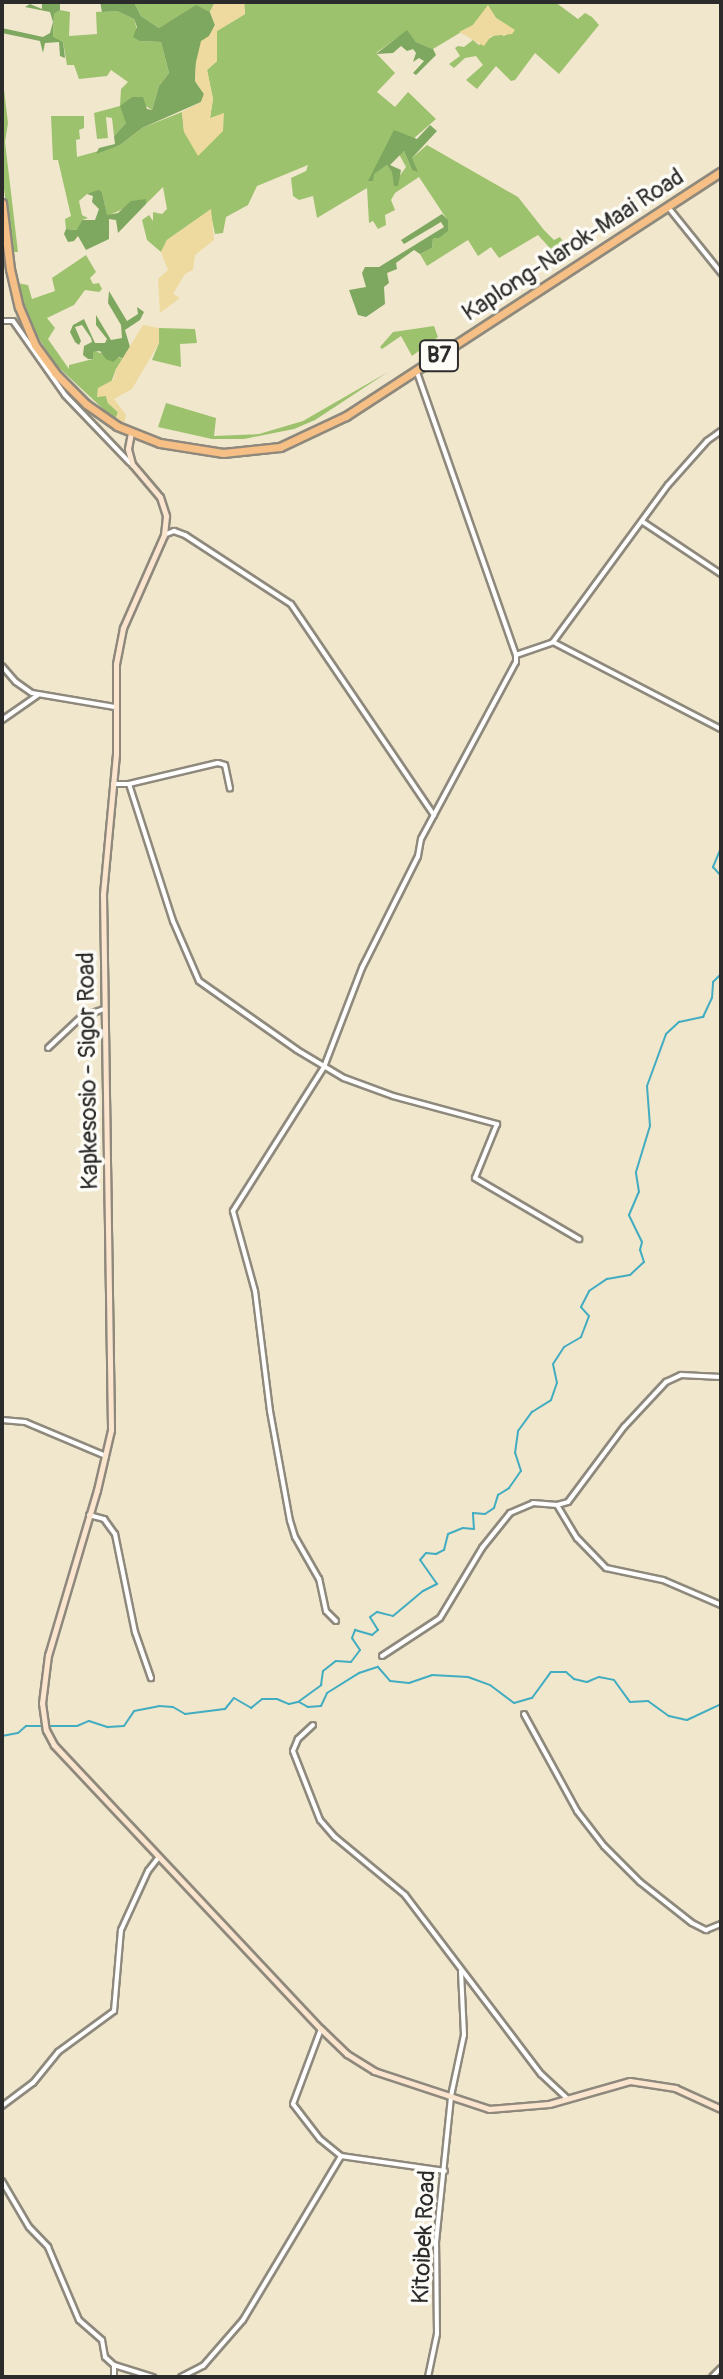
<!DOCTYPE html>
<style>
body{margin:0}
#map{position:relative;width:723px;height:2379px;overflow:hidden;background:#f0e7cd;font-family:Pangolin,sans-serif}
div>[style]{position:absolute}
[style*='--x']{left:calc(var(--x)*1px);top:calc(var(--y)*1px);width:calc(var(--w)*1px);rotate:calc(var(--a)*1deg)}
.green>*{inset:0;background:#9dc26d}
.forest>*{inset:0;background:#7ea860}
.sand>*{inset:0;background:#eeda9e}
.stream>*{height:2px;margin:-1px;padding:0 1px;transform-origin:1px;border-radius:1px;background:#42acc1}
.roads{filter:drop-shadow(2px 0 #8e897c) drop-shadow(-2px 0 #8e897c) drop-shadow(0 2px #8e897c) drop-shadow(0 -2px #8e897c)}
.minor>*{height:4px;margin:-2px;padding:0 2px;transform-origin:2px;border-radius:2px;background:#fff}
.tertiary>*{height:4px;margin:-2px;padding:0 2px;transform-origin:2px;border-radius:2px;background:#fff}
.secondary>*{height:5px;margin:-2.5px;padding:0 2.5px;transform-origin:2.5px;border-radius:2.5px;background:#fbe5cf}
.trunk>*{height:7px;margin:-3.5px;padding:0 3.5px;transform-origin:3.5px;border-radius:3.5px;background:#f5bf86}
span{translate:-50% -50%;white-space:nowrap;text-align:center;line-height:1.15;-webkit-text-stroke:7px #fdfcf7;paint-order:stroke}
.shield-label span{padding:2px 6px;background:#fdfcf7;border:2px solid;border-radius:6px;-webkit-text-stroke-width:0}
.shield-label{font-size:22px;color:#2b2b2b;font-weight:700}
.street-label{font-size:24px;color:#2b2b2b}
.frame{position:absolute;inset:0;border:4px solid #2b2b2b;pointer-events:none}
</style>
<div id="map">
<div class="green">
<i style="clip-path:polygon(134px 2px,215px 2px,210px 12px,196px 6px,159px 28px,141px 16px)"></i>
<i style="clip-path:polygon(244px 2px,555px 2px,578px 19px,585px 13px,592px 17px,599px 25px,559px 74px,535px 53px,515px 80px,511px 81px,496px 66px,477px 89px,466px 80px,483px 65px,476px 56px,465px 58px,454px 68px,449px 64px,460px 56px,455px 48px,458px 46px,464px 47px,473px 40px,479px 45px,498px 33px,504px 36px,514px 30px,496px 18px,488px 6px,473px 25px,433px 49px,416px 42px,407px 31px,376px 53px,395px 73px,377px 92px,395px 107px,408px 92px,436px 119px,373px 174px,387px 165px,398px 178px,406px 167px,399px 154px,404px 151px,412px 170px,412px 158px,427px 145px,518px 197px,544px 230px,554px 240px,560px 237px,569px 251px,558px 257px,538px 235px,499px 258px,491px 247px,478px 256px,468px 240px,427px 266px,420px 254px,432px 248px,433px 238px,439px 238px,448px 221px,419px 177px,395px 193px,391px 200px,395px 210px,385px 215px,386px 225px,378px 229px,373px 221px,369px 223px,367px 188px,317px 218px,313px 196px,299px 200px,293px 196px,291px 178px,306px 171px,308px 165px,257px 186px,248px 205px,226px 217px,223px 233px,215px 234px,210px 210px,167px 240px,161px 252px,147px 240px,142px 220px,149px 215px,153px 221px,153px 212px,162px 214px,167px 209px,163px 187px,146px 204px,146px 199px,107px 216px,102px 192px,87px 194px,79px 201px,82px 215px,88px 218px,82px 220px,78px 230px,66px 229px,65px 219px,71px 216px,58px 160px,53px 160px,51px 116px,84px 116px,84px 128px,79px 130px,80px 139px,76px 140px,77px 157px,120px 145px,142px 128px,182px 112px,184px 132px,210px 118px,213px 99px,207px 70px,217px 61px,217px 31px,245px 14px)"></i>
<i style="clip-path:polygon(60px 10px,70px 12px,69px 36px,97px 34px,96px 12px,117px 11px,134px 19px,140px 41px,161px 42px,169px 73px,159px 86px,152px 110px,132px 97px,126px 103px,126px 123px,114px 136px,112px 118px,106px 117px,108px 138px,97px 139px,94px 113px,120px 106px,121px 89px,128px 82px,111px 70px,107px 76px,79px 79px,74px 65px,67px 65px,63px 42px,53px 38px,54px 14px)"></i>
<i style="clip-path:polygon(2px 73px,8px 123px,5px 142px,18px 252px,11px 252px,2px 170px)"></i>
<i style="clip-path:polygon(86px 255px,96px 272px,90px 278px,93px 284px,99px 283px,102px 289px,99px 292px,85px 290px,74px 305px,47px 318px,55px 328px,48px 339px,69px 369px,69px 365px,93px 359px,93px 351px,124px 359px,116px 369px,106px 396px,108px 403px,118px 412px,115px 420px,55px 364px,33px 329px,17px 283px,28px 285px,32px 299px,55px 291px,52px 278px)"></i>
<i style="clip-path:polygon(434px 326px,438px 337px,412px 356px,401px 336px,382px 349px,380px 347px,393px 332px)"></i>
<i style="clip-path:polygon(159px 328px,195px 329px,197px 343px,180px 344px,181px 367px,152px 360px,159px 343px)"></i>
<i style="clip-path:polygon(388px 372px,315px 420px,294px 429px,244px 439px,212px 439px,158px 427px,166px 403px,216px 418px,214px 436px,259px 434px,303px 421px)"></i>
</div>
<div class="forest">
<i style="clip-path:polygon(42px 2px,60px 2px,60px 10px,54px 14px,53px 37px,63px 42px,65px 58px,60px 56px,59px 42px,45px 43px,43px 53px,40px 41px,2px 33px,2px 28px,43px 37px,50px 33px,53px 22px,50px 12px,25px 7px,30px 4px,42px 9px)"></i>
<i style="clip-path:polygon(100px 2px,134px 2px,141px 16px,159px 28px,196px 5px,210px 12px,215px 25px,196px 62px,195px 81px,204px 94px,201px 102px,142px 128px,120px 145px,96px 154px,99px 148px,115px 144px,114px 136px,126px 123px,120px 106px,132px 97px,143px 97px,147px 109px,152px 110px,159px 86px,169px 73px,161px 42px,140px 41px,133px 37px,137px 27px,134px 19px,117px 11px,102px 12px)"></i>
<i style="clip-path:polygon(407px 30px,416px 42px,433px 49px,436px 55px,416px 75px,413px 73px,424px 61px,419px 58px,413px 62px,416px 53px,413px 49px,407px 51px,401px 46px,393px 53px,376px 54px)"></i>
<i style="clip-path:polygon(430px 125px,437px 131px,412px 158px,418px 172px,412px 170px,404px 151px,390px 165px,401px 170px,398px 186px,394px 186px,392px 172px,387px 165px,374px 174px,373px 181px,368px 181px,394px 130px,417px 139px)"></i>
<i style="clip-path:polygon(98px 190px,102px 192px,107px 215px,118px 213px,131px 201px,146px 199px,146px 204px,118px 233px,116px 220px,109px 219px,109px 239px,86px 250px,78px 236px,74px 241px,68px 242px,64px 234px,66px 229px,77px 230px,82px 220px,95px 220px,99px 209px,92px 202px,93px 196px,87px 194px)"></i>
<i style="clip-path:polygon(442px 214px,448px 220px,448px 231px,439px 238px,433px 238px,432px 248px,420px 254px,414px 250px,396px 263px,397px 269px,387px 273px,389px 283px,384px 287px,385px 304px,366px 317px,358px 315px,349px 290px,366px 287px,362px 273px,365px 267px,379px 267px,444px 227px,441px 222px,404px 244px,401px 240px)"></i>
<i style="clip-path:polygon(109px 291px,127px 321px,138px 314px,137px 307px,144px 312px,140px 320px,125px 330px,130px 347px,124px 359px,119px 357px,113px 362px,106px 359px,100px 351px,93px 352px,93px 359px,88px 359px,83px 355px,84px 346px,92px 342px,91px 338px,82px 325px,75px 327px,81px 341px,79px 345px,75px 342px,70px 332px,73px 325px,84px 319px,95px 343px,105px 343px,107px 339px,96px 325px,96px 315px,111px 340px,122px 338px,121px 325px,108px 303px)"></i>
</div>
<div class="sand">
<i style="clip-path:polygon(215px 2px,244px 2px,245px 14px,217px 31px,217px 61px,207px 70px,213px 99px,210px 118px,224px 113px,223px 131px,198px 156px,184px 132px,182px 112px,201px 102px,204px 94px,195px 81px,196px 62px,201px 41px,209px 36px,215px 25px,210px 12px)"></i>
<i style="clip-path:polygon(488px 5px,496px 18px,515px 30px,512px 34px,491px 36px,484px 46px,459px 32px,473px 25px)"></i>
<i style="clip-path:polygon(211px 209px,214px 240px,195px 255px,193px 270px,185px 274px,173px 294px,180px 298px,160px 313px,158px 279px,168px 270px,161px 252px,167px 240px)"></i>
<i style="clip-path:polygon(143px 325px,159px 328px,159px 343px,132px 389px,114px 399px,126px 415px,124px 424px,115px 420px,118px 412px,108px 403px,106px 396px,97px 397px,98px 388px,113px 380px,116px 369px)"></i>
</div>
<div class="stream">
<i style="--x:721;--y:848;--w:21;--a:113"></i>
<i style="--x:713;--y:867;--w:12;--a:48"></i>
<i style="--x:299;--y:1702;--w:10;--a:29"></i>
<i style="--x:308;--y:1707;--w:13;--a:-4"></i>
<i style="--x:321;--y:1706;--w:14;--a:-65"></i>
<i style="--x:327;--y:1693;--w:38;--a:-32"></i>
<i style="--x:359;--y:1673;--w:20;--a:-18"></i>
<i style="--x:378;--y:1667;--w:18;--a:49"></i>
<i style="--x:390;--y:1681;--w:19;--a:6"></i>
<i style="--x:409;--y:1683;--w:24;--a:-19"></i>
<i style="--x:432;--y:1675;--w:36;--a:3"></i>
<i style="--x:468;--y:1677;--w:23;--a:20"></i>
<i style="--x:490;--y:1685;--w:30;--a:37"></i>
<i style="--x:514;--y:1703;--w:19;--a:-16"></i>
<i style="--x:532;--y:1698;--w:32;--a:-54"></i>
<i style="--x:551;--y:1672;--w:15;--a:0"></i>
<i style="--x:566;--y:1672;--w:11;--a:41"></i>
<i style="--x:574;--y:1679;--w:13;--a:13"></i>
<i style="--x:587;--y:1682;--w:13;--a:-23"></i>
<i style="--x:599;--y:1677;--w:15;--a:11"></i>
<i style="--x:614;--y:1680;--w:27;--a:54"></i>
<i style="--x:630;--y:1702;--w:18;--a:-3"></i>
<i style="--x:648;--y:1701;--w:26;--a:36"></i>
<i style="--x:669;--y:1716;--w:18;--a:13"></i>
<i style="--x:687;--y:1720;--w:38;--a:-25"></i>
<i style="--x:2;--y:1736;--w:16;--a:-11"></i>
<i style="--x:18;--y:1733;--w:11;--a:-41"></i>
<i style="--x:26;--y:1726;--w:51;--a:0"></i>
<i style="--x:77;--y:1726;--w:13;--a:-23"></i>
<i style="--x:89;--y:1721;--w:20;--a:18"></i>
<i style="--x:108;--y:1727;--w:16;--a:-4"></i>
<i style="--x:124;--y:1726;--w:18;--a:-56"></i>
<i style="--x:134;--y:1711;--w:25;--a:-11"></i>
<i style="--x:159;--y:1706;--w:14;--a:4"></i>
<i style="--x:173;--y:1707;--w:14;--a:30"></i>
<i style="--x:185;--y:1714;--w:40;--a:-7.1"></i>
<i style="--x:225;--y:1709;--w:14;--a:-51"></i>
<i style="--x:234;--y:1698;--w:20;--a:30"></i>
<i style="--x:251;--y:1708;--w:14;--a:-39"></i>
<i style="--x:262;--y:1699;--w:15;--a:0"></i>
<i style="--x:277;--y:1699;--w:13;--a:23"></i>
<i style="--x:289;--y:1704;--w:9;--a:-13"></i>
<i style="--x:298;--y:1702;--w:29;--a:-36"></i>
<i style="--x:321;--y:1685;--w:14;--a:-82"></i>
<i style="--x:323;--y:1671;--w:16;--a:-38"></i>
<i style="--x:336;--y:1661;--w:15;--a:4"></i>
<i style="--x:351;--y:1662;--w:15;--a:-53"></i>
<i style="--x:360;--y:1650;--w:14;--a:-124"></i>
<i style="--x:352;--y:1638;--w:9;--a:-69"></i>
<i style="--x:355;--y:1630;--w:18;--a:16"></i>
<i style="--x:372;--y:1635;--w:8;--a:-40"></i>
<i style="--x:378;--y:1630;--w:15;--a:-122"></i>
<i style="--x:370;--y:1617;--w:9;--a:-36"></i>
<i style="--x:377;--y:1612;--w:16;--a:14"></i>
<i style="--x:393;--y:1616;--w:39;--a:-40"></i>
<i style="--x:423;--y:1591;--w:16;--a:-27"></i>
<i style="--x:437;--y:1584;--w:29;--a:-125"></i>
<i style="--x:420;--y:1560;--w:9;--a:-49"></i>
<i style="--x:426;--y:1553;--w:10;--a:6"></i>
<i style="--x:436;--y:1554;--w:9;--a:-27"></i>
<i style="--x:444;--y:1550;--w:16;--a:-76"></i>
<i style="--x:448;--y:1534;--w:16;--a:-22"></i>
<i style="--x:463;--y:1528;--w:11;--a:5"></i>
<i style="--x:474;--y:1529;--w:16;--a:-94"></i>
<i style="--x:473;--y:1513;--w:12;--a:5"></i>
<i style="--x:485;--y:1514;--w:11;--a:-34"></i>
<i style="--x:494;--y:1508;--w:14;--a:-73"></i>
<i style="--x:498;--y:1495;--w:13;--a:-32"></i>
<i style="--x:509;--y:1488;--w:21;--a:-55"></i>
<i style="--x:521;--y:1471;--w:19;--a:-108"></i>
<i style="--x:515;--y:1453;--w:22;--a:-82"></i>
<i style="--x:518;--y:1431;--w:24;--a:-54"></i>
<i style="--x:532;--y:1412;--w:22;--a:-32"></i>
<i style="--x:551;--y:1400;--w:18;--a:-71"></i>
<i style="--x:557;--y:1383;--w:19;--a:-102"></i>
<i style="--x:553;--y:1364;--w:20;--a:-57"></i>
<i style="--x:564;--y:1347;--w:20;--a:-30"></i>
<i style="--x:581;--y:1337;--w:22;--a:-69"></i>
<i style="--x:589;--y:1316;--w:12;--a:-132"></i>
<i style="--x:581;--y:1307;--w:18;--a:-63"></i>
<i style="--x:589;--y:1291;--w:22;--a:-34"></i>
<i style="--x:607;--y:1279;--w:23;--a:-10"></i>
<i style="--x:630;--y:1275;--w:19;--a:-43"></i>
<i style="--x:644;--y:1262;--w:13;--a:-108"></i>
<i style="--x:640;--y:1250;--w:8;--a:-76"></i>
<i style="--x:642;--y:1242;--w:30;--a:-116"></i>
<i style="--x:629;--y:1215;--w:25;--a:-67"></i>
<i style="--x:639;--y:1192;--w:20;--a:-99"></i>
<i style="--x:636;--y:1172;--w:48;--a:-73.1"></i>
<i style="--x:650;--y:1126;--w:40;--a:-94.3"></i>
<i style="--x:647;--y:1086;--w:55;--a:-69.9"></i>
<i style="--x:666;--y:1034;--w:18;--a:-43"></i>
<i style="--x:679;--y:1022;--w:25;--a:-12"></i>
<i style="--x:703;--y:1017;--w:21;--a:-65"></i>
<i style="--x:712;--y:998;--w:16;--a:-86"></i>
<i style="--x:713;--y:982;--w:11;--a:-45"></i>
</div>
<div class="roads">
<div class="minor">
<i style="--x:668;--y:207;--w:85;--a:51.2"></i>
<i style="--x:2;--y:321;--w:11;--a:0"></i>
<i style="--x:13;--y:321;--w:90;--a:54.9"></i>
<i style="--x:65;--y:395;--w:94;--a:46.3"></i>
<i style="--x:643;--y:522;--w:94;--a:33.7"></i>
<i style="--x:164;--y:535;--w:11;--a:-22"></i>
<i style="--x:174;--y:531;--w:12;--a:20"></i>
<i style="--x:185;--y:535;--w:126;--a:33.1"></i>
<i style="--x:291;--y:604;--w:255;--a:55.9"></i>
<i style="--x:553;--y:642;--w:195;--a:-53.8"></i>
<i style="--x:668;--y:485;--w:59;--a:-48.4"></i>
<i style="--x:707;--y:441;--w:17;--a:-36"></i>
<i style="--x:516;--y:655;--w:39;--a:-19"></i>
<i style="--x:553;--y:642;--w:189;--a:27.4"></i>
<i style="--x:2;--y:666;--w:21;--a:49"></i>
<i style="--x:16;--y:682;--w:19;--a:35"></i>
<i style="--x:32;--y:693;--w:84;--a:9.6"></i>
<i style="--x:2;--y:720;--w:44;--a:-34.8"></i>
<i style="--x:113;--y:784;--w:16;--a:0"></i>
<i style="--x:129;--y:784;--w:91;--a:-13.3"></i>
<i style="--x:218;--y:763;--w:7;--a:16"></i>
<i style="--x:225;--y:765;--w:24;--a:78"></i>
<i style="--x:129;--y:784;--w:144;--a:72.2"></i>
<i style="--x:173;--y:921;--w:65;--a:66.6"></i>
<i style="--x:199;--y:981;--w:120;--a:35.1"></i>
<i style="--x:297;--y:1050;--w:55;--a:30.8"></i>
<i style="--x:344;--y:1078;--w:52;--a:20.2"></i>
<i style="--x:393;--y:1096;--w:108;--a:15.1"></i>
<i style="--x:497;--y:1124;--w:58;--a:112.2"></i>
<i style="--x:475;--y:1178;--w:121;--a:30.4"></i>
<i style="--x:48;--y:1048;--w:45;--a:-43.2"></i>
<i style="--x:81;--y:1017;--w:24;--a:-19"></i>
<i style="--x:557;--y:1505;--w:39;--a:59"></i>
<i style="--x:577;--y:1538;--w:42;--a:46"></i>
<i style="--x:606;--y:1568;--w:58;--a:11.9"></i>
<i style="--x:663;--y:1580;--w:63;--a:23.3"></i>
<i style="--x:89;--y:1515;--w:16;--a:15"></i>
<i style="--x:104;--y:1519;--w:19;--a:54"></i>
<i style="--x:115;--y:1534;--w:100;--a:78.5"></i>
<i style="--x:135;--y:1632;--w:49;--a:70.8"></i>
<i style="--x:336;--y:1621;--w:14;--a:-135"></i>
<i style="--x:326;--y:1611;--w:33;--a:-102"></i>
<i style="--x:319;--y:1579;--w:48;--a:-119.7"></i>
<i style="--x:295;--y:1537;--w:17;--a:-107"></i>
<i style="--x:290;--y:1521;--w:112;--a:-100.3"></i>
<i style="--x:270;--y:1411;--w:121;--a:-97.1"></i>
<i style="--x:255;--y:1291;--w:83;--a:-105.4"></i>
<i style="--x:233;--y:1211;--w:170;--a:-57.7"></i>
<i style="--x:324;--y:1067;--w:106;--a:-69"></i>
<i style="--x:362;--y:968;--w:125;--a:-63.4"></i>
<i style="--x:418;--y:856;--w:17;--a:-80"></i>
<i style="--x:421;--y:839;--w:201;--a:-61.8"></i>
<i style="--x:516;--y:662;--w:7;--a:-90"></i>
<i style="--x:516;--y:655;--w:302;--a:-109.3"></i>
<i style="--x:382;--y:1656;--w:69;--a:-33.2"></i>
<i style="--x:440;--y:1618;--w:82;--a:-59"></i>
<i style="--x:482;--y:1548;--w:45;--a:-51.3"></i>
<i style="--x:510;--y:1513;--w:25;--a:-23"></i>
<i style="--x:533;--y:1503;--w:24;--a:5"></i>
<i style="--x:557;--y:1505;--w:11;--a:-15"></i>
<i style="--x:568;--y:1502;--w:94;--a:-53.3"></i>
<i style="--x:624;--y:1427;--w:62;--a:-47"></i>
<i style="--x:666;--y:1382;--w:17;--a:-25"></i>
<i style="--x:681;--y:1375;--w:40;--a:2.9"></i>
<i style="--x:524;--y:1714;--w:111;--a:61.3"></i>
<i style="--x:577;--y:1811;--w:44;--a:52.4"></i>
<i style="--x:604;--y:1846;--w:51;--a:45"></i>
<i style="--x:640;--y:1882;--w:66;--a:38.3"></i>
<i style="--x:692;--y:1923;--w:16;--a:27"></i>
<i style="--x:706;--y:1930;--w:16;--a:-22"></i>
<i style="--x:313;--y:1725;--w:21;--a:137"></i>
<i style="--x:298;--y:1739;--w:13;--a:113"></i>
<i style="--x:293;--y:1751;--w:74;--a:68.6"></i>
<i style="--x:320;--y:1820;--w:23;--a:49"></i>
<i style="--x:335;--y:1837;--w:91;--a:39.6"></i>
<i style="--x:405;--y:1895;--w:225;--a:52.8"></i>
<i style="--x:541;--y:2074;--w:37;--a:43"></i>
<i style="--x:321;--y:2029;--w:80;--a:110.5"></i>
<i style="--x:293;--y:2104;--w:44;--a:52.4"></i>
<i style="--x:320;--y:2139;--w:27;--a:39"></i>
<i style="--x:341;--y:2156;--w:105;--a:8.2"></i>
<i style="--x:451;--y:2096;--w:62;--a:-78"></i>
<i style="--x:464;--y:2035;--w:64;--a:-92.7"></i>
<i style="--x:2;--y:2106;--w:39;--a:-37"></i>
<i style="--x:33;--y:2083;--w:40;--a:-51"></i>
<i style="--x:58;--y:2052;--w:69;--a:-36.2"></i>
<i style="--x:114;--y:2011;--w:81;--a:-85.1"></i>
<i style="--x:121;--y:1930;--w:65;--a:-65.4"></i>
<i style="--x:148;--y:1871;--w:18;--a:-52"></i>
<i style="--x:2;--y:2181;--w:53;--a:59.6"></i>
<i style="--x:29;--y:2227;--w:28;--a:46"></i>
<i style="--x:48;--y:2247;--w:79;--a:67"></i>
<i style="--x:79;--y:2320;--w:30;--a:41"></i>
<i style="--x:102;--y:2340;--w:17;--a:80"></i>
<i style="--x:105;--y:2357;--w:12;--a:42"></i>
<i style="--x:114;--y:2365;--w:41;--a:17.1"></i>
<i style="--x:114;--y:2377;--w:12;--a:-90"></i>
<i style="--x:181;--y:2377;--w:25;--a:-27"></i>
<i style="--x:203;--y:2366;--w:61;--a:-49"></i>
<i style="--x:243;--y:2320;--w:191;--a:-59.1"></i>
<i style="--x:712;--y:2377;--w:13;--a:-45"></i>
</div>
<div class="tertiary">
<i style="--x:2;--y:1420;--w:23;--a:5"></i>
<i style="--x:25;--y:1422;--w:88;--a:22.8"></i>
<i style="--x:428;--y:2377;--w:44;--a:-78.2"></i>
<i style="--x:437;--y:2334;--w:92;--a:-90.6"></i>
<i style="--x:436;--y:2242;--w:145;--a:-84.1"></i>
</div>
<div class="secondary">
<i style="--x:131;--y:433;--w:16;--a:101"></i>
<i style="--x:128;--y:449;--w:16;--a:75"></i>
<i style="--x:132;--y:464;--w:43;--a:49.7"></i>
<i style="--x:160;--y:497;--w:20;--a:72"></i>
<i style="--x:166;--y:516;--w:19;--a:96"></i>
<i style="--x:164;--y:535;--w:102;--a:113.8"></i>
<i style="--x:123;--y:628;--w:37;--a:101"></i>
<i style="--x:116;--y:664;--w:90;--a:90"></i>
<i style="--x:116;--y:754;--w:141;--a:95.3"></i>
<i style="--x:103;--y:894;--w:536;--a:89.14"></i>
<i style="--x:111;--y:1430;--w:62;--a:103.1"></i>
<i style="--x:97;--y:1490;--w:172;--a:106.5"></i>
<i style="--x:48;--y:1655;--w:48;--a:97.1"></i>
<i style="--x:42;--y:1703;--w:27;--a:82"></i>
<i style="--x:46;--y:1730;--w:17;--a:62"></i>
<i style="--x:54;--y:1745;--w:390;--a:46.8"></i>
<i style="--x:321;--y:2029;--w:36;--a:44"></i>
<i style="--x:347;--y:2054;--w:32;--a:32"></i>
<i style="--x:374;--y:2071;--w:121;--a:18.3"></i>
<i style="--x:489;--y:2109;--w:60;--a:-4.8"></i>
<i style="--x:549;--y:2104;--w:84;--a:-15.9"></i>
<i style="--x:630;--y:2081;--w:46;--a:8.8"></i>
<i style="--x:675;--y:2088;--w:51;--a:24.5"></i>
</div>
<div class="trunk">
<i style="--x:2;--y:203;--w:66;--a:83.1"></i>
<i style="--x:10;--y:269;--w:39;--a:77"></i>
<i style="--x:19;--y:307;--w:41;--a:67.2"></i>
<i style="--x:35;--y:345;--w:34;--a:54"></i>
<i style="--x:55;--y:373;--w:44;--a:45"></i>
<i style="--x:86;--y:404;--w:38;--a:35"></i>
<i style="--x:117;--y:426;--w:46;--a:21.6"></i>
<i style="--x:160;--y:443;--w:64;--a:9"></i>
<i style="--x:223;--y:453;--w:57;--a:-6"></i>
<i style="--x:280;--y:447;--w:73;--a:-25.2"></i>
<i style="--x:346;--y:416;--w:447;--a:-33.1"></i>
</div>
</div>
<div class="shield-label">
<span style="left:439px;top:356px">B7</span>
</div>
<div class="street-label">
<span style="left:573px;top:245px;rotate:-33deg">Kaplong-Narok-Maai Road</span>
<span style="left:88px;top:1071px;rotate:-91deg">Kapkesosio - Sigor Road</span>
<span style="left:424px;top:2237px;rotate:-87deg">Kitoibek Road</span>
</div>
<div class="frame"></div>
</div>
